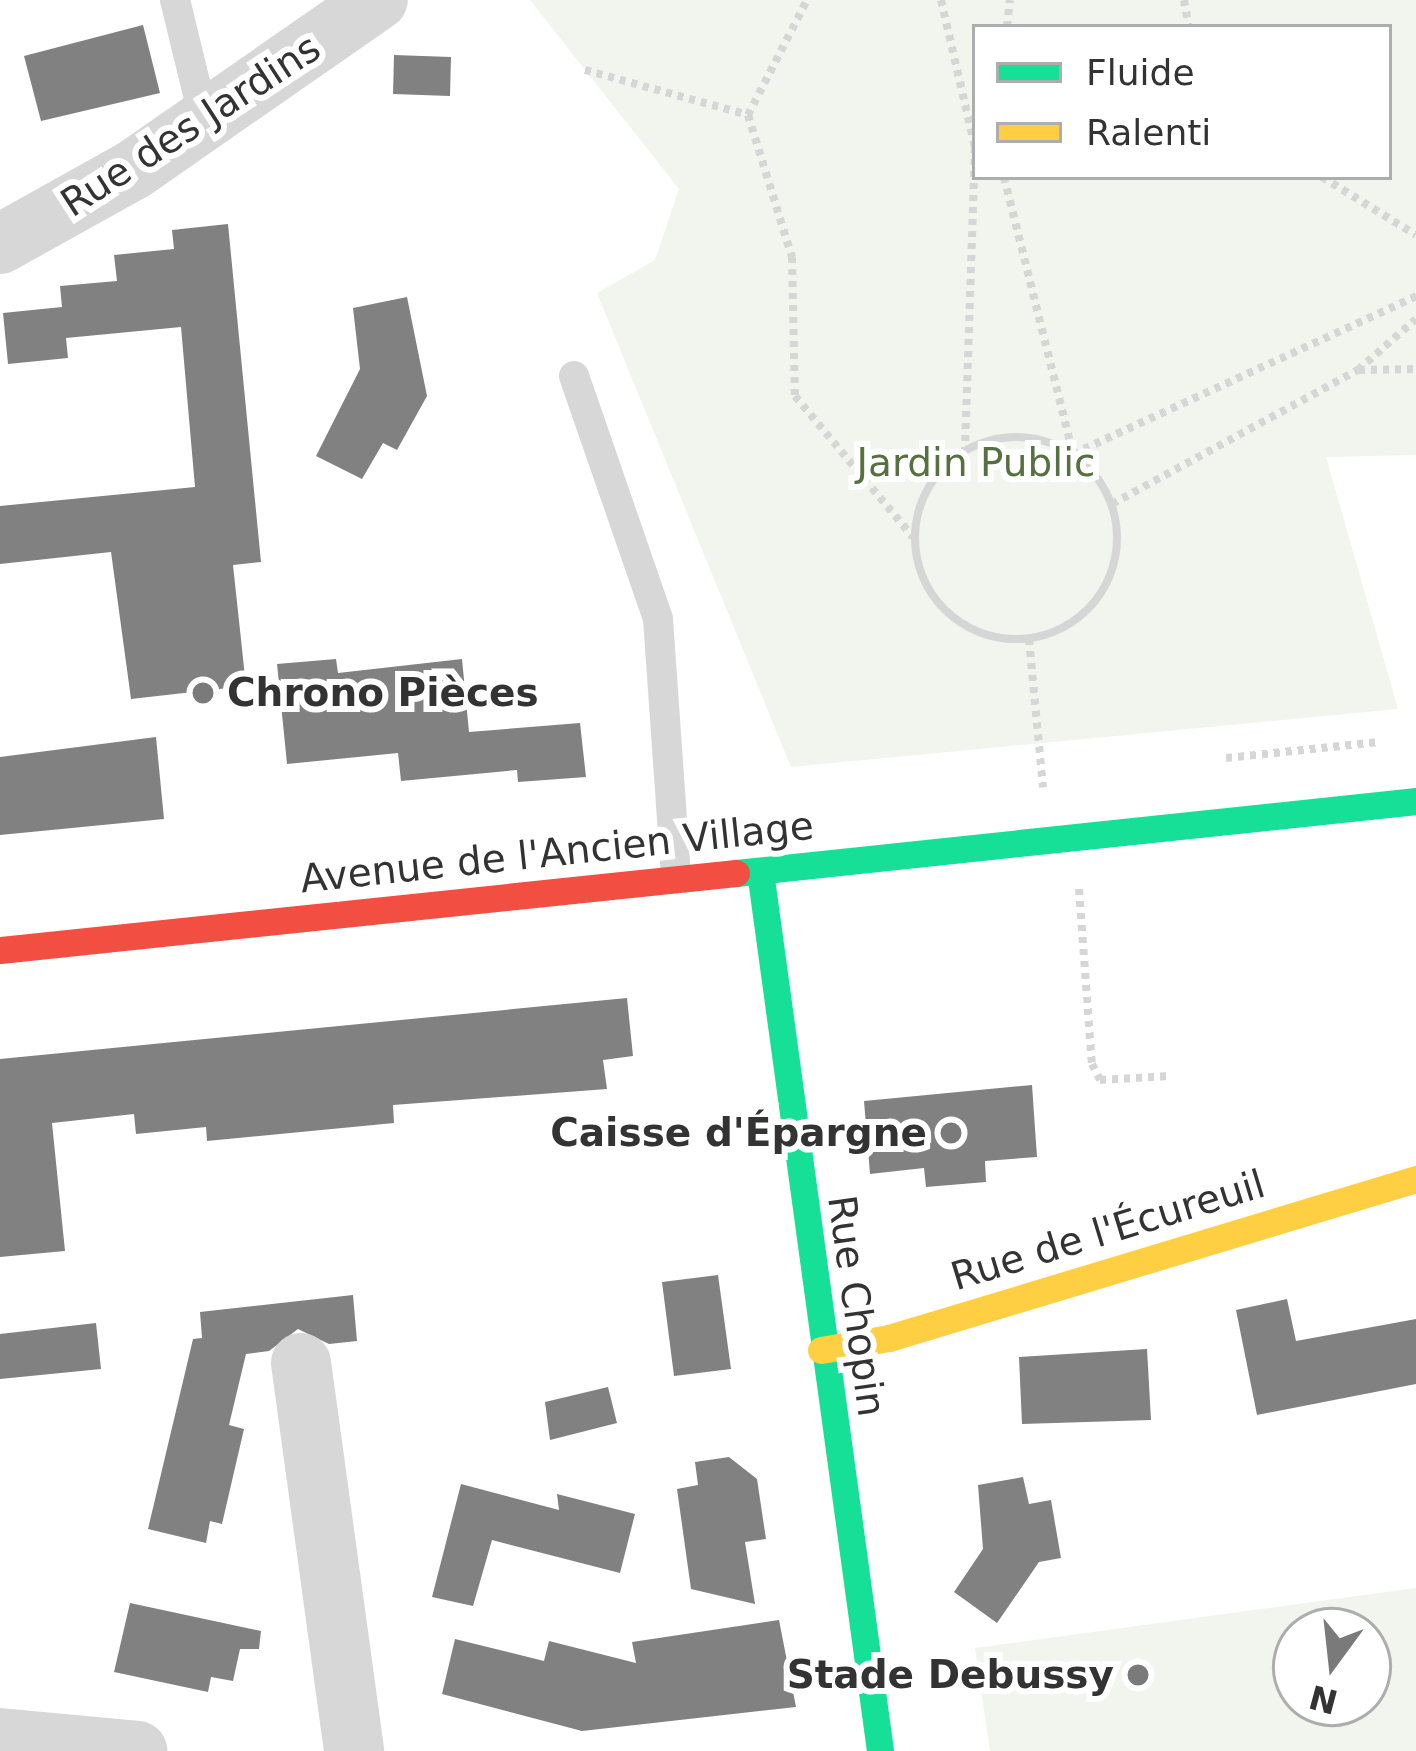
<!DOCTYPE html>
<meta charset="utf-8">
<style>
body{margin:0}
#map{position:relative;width:1416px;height:1751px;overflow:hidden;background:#fff;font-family:"DejaVu Sans",sans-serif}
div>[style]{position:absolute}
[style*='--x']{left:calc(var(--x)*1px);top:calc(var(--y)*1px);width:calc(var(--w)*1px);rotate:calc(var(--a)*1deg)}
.green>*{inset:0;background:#f1f5ed}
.building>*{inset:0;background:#818181}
.path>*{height:8px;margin-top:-4px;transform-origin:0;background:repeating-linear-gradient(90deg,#d6d6d6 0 6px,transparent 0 12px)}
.path>.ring{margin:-4px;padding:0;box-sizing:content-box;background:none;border:8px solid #d6d6d6;border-radius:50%}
.lane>*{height:30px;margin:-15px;padding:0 15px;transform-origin:15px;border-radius:15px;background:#d7d7d7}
.street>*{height:60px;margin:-30px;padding:0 30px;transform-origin:30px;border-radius:30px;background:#d7d7d7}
.fast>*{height:27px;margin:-13.5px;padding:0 13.5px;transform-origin:13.5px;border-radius:13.5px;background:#16e098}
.slow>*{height:27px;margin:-13.5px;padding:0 13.5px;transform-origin:13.5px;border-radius:13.5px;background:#ffcf43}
.jam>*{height:27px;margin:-13.5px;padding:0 13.5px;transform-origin:13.5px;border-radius:13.5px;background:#f24e42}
.dots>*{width:33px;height:33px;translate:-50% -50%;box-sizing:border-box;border:6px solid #fff;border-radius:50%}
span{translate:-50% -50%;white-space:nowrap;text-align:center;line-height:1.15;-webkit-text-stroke:12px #fff;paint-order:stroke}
.street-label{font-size:39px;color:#333}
.park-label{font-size:39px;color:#56703f}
.poi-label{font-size:39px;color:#333;font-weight:700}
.left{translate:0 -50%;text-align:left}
.right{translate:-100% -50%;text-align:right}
.legend{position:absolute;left:972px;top:24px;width:420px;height:156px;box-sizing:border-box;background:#fff;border:3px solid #adadad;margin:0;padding:15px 21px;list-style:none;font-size:36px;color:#333}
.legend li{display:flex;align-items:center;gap:24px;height:60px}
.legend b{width:60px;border:3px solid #adadad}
.north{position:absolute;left:1272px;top:1607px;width:120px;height:120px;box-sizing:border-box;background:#fff;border:3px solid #adadad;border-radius:50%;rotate:195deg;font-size:33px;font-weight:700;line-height:48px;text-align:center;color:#333}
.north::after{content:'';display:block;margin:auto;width:42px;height:54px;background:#7a7a7a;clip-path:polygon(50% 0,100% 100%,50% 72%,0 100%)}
</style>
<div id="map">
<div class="green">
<i style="clip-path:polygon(evenodd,530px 0,1416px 0,1416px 455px,1326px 457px,1398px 709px,791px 767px,597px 293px,655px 260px,679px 189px,530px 0,975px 27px,1389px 27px,1389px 177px,975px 177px,975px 27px)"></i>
<i style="clip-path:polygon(evenodd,1416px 1588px,1416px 1751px,990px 1751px,975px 1648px,1416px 1588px,1368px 1631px,1368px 1703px,1296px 1703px,1296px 1631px,1368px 1631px)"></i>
</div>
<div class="building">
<i style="clip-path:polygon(143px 25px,160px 93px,41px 121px,24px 56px)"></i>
<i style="clip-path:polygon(394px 55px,451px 57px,450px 96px,393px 94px)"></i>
<i style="clip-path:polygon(228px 224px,261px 562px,233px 565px,246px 686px,131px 699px,111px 552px,0 564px,0 506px,195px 487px,181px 327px,66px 338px,68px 358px,8px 364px,3px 313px,62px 307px,60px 286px,117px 281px,114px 255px,174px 249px,172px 230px)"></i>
<i style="clip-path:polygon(407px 297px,427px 396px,397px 450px,383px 443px,362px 479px,316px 456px,360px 369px,353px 308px)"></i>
<i style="clip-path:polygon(336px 659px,338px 673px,462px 659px,469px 732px,580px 723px,586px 777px,518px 782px,517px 770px,401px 781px,398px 753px,287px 764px,277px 664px)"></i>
<i style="clip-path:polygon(156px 737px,164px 819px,0 835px,0 757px)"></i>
<i style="clip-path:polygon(627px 998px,633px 1056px,603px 1060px,607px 1089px,393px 1105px,394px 1123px,207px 1141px,206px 1127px,136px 1134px,134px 1114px,52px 1123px,65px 1251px,0 1257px,0 1059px)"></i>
<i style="clip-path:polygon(1032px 1085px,1037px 1157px,985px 1161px,986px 1182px,926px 1187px,924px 1168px,870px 1174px,864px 1101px)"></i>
<i style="clip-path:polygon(718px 1275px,731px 1369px,674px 1376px,662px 1282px)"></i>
<i style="clip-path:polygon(353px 1295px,357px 1341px,329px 1344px,298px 1329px,269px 1351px,246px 1354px,229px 1425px,244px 1429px,222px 1524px,210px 1521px,206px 1543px,148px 1529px,193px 1339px,202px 1338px,200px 1312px)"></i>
<i style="clip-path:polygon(1287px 1299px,1296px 1341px,1416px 1319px,1416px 1384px,1257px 1415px,1236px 1310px)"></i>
<i style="clip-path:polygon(96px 1323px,101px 1369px,0 1379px,0 1334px)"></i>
<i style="clip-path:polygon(1147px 1349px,1151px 1420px,1022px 1424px,1019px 1357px)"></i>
<i style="clip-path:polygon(608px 1387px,617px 1423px,550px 1440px,545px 1402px)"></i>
<i style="clip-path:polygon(729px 1457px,757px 1479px,766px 1539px,745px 1542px,755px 1604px,691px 1589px,677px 1489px,698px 1485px,695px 1462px)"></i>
<i style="clip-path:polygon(1023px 1477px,1029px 1504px,1051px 1500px,1061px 1558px,1039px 1562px,997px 1623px,954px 1592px,983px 1549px,978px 1485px)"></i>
<i style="clip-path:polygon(461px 1484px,559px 1510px,557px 1494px,635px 1514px,620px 1573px,492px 1540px,473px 1606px,432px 1597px)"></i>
<i style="clip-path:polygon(130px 1603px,261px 1631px,259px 1649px,240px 1649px,233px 1681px,211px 1677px,208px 1692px,114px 1672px)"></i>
<i style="clip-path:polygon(779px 1620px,796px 1707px,582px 1731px,442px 1694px,455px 1639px,544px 1661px,549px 1641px,636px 1663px,632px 1642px)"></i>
</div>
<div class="path">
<i style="--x:941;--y:0;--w:151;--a:77"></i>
<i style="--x:975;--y:147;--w:302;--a:91.9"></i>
<i style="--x:1184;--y:0;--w:27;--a:80"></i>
<i style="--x:1007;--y:27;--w:27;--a:-84"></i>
<i style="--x:585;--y:70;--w:169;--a:15.4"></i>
<i style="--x:748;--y:115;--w:129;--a:-62.8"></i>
<i style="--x:748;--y:115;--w:149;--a:72.8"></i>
<i style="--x:792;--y:257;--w:139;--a:88.8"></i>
<i style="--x:795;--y:396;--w:184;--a:50.1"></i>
<i style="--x:1004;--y:177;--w:285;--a:76"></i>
<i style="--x:1073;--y:454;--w:378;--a:-24.7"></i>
<i style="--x:1322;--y:177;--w:110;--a:31.7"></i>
<i style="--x:1359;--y:370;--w:57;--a:-1"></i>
<i class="ring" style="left:915px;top:437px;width:194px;height:194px"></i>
<i style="--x:1112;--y:504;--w:280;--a:-28.6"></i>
<i style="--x:1358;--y:370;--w:77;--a:-41.3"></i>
<i style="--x:1029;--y:639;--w:149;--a:84.6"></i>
<i style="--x:1226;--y:758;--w:154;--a:-6"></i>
<i style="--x:1079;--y:889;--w:175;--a:85.8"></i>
<i style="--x:1092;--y:1064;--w:18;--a:63"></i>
<i style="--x:1100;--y:1080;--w:70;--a:-3.3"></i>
</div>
<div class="lane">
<i style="--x:175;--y:0;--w:127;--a:76.3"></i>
<i style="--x:574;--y:376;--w:257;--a:70.9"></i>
<i style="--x:658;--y:619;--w:260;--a:86"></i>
</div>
<div class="street">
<i style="--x:0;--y:244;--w:152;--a:-29.1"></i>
<i style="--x:133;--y:170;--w:298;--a:-34.8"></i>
<i style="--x:301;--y:1363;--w:392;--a:82.2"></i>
<i style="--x:0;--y:1738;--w:138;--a:5.4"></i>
</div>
<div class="fast">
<i style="--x:760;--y:871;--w:888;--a:82.23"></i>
<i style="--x:736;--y:873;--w:684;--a:-6.04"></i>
</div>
<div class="slow">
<i style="--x:821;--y:1350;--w:69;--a:-10"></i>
<i style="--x:889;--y:1338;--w:550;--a:-16.79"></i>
</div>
<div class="jam">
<i style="--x:0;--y:950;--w:740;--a:-5.97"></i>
</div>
<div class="dots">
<i style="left:203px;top:693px;background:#7a7a7a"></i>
<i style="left:951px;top:1133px;background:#7a7a7a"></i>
<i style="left:1138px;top:1675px;background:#7a7a7a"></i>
</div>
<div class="street-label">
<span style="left:191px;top:126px;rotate:-33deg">Rue des Jardins</span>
<span style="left:557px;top:853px;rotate:-6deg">Avenue de l'Ancien Village</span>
<span style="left:1108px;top:1231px;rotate:-17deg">Rue de l'Écureuil</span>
<span style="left:856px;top:1306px;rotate:82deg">Rue Chopin</span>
</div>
<div class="park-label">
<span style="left:976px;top:463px">Jardin Public</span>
</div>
<div class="poi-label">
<span class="left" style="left:227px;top:693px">Chrono Pièces</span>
<span class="right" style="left:927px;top:1133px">Caisse d'Épargne</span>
<span class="right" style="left:1114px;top:1675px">Stade Debussy</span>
</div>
<ul class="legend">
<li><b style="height:15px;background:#16e098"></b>Fluide</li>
<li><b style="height:15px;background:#ffcf43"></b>Ralenti</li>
</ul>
<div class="north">N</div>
</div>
